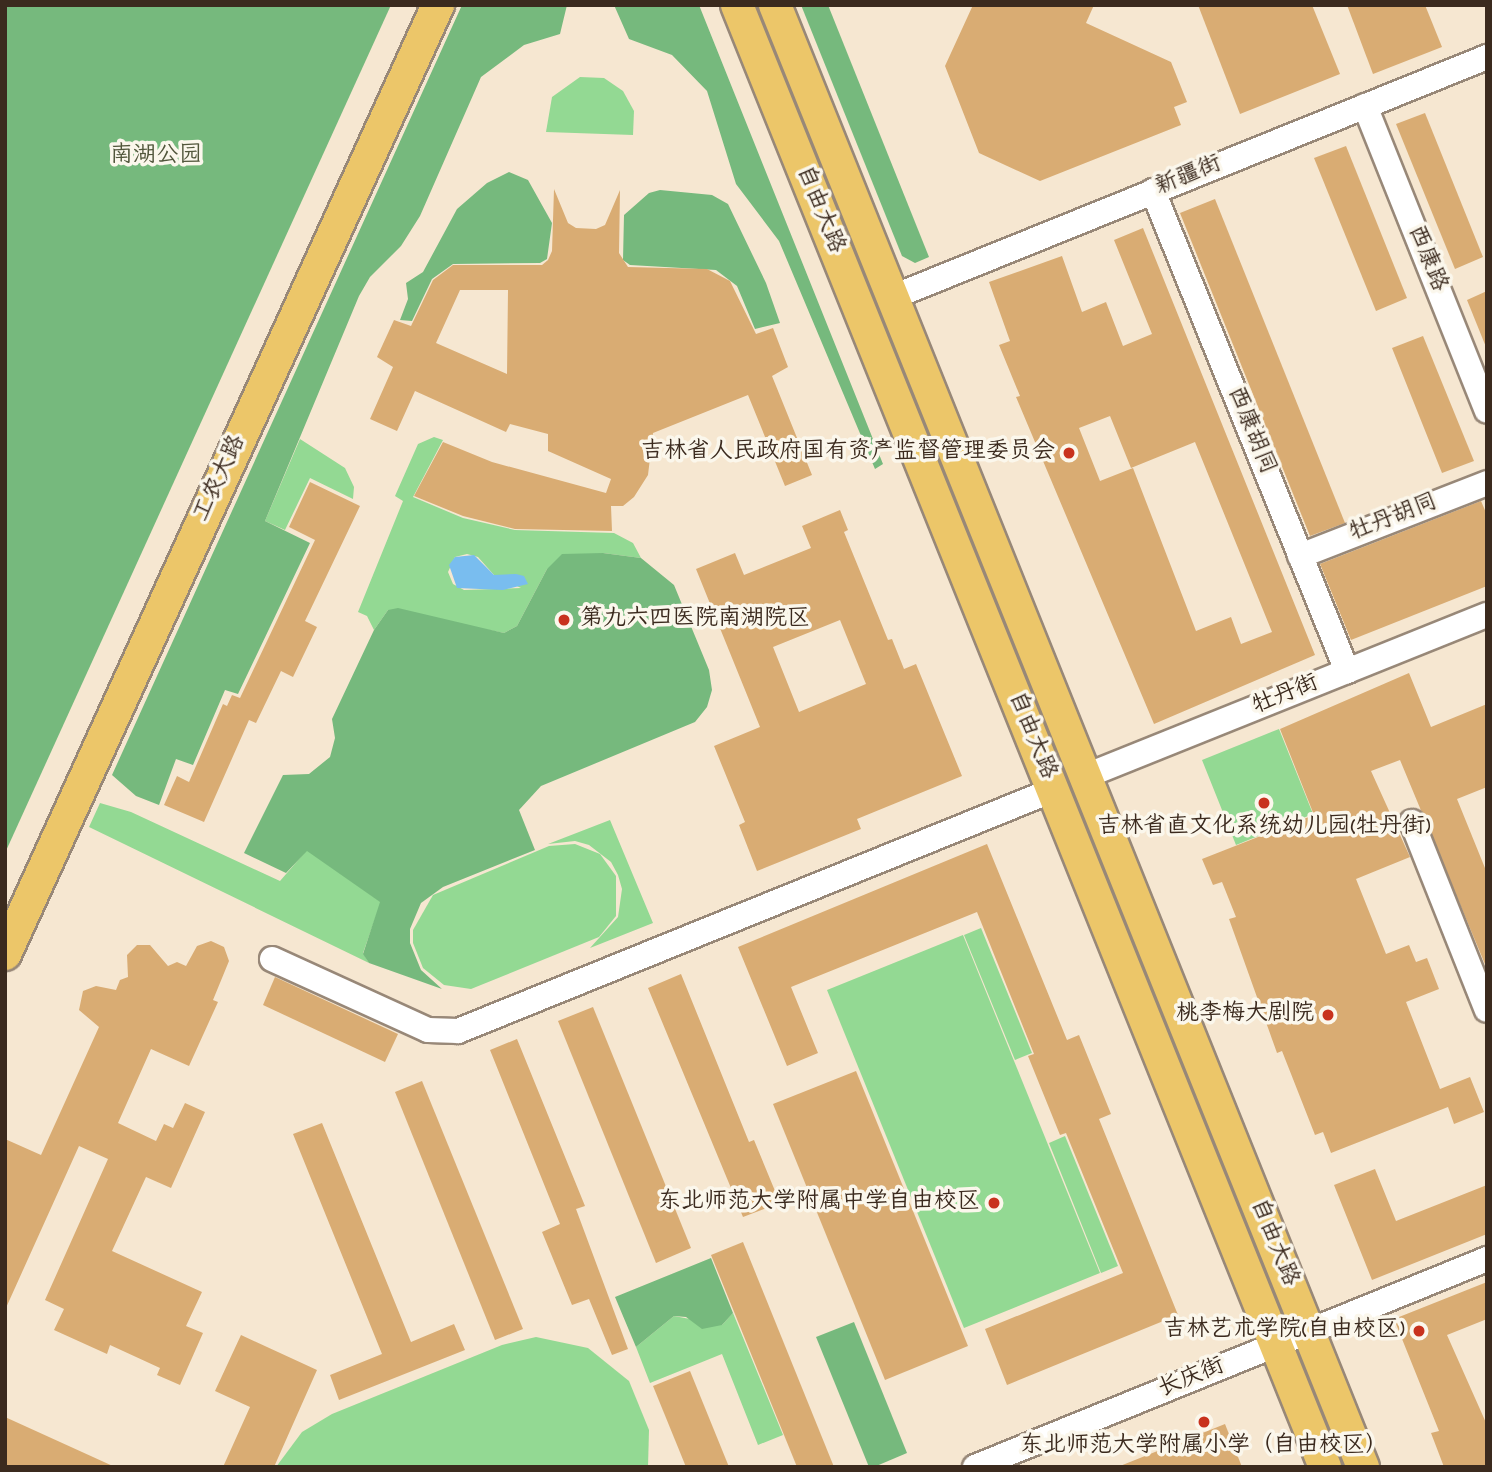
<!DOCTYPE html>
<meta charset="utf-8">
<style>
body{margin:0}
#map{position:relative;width:1492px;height:1472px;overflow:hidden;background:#f6e7d1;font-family:Dekko,"LXGW WenKai TC",sans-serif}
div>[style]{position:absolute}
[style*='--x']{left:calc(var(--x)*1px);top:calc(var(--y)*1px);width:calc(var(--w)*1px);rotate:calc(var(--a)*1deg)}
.green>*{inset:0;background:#93d993}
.forest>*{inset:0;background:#76b97d}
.water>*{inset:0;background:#79bdef}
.building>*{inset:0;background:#d9ac73}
.roads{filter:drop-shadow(2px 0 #988878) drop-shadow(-2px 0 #988878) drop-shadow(0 2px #988878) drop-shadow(0 -2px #988878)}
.minor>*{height:24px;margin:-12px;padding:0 12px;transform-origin:12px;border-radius:12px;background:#fff}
.major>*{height:32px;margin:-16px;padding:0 16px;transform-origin:16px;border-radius:16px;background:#ecc669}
.dots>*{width:19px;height:19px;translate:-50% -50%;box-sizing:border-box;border:4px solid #fbf7ec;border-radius:50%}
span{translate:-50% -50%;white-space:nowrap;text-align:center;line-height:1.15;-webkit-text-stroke:7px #fbf7ec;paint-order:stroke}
.park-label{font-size:23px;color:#51563b}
.street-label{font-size:23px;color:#3b2a1e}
.poi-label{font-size:23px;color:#3b2a1e}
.right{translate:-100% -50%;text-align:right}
.left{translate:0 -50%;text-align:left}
.frame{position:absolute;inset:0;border:7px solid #3b2a1e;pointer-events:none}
</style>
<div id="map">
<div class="green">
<i style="clip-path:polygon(580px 77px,604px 78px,623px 91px,634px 111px,633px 135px,546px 132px,552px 97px)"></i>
<i style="clip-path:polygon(evenodd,434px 437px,443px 440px,413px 497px,463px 518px,515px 530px,614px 533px,633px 543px,641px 558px,603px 553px,547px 569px,517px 626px,504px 633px,388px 610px,374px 630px,367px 616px,358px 612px,403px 501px,395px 496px,418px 444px,434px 437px,467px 554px,478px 557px,494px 575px,521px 588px,464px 590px,453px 584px,448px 572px,455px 557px,467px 554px)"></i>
<i style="clip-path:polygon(300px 439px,345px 468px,354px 487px,353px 499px,310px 478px,285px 530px,265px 521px)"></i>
<i style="clip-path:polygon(1279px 729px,1313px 814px,1236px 845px,1202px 760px)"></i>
<i style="clip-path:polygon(100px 803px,131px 812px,280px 881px,307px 850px,381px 902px,363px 953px,369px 963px,89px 827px)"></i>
<i style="clip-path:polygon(610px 820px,653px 923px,590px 948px,618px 917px,622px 889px,618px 875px,611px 862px,589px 845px,575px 841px,548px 844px)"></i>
<i style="clip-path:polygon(575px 844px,600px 854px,616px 876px,616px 916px,599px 937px,471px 989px,444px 985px,423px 968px,413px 943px,413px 930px,433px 895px,549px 846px)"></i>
<i style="clip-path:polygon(981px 928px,1032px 1053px,1015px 1060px,964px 935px)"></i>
<i style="clip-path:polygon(963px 935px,1100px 1273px,964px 1328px,827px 990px)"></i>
<i style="clip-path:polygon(1065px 1136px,1118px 1266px,1101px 1273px,1049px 1143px)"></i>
<i style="clip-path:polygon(733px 1313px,783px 1435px,758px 1445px,722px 1354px,650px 1383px,636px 1347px,674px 1316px,722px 1325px)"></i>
<i style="clip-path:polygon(536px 1337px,588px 1348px,629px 1381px,649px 1430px,648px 1467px,276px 1467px,302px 1432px,332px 1414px,502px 1345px)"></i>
</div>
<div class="forest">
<i style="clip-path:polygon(5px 5px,391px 5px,5px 853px)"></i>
<i style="clip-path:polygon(462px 5px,567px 5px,560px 34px,524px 45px,481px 77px,420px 216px,401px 246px,370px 277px,359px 296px,265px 521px,310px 543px,238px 694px,225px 690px,193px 765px,176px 759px,159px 805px,136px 796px,112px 775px)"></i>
<i style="clip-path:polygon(614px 5px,699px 5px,883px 464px,875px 469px,779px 241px,736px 184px,707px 91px,672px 55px,629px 39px)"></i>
<i style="clip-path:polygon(801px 5px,828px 5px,929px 257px,915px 263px,902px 256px)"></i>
<i style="clip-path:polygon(509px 172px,528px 180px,552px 223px,547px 259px,540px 263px,453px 264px,432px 279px,412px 321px,400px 320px,408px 299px,406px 283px,423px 272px,457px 209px,487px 183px)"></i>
<i style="clip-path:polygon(660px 190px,712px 195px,728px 204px,766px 283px,780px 323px,755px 329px,737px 286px,716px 270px,630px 265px,623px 260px,624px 215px,649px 193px)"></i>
<i style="clip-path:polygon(603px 553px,641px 558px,674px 585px,709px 670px,712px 690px,707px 707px,695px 722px,541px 786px,519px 810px,535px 850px,443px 887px,421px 903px,410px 929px,410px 943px,421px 970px,442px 989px,369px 963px,363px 954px,380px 902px,307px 851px,286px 873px,244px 853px,283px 775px,309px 774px,330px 757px,335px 738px,332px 719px,374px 630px,388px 610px,398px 608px,504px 633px,517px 626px,547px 569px,562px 554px)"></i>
<i style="clip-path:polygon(711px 1258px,733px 1313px,722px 1325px,702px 1329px,686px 1317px,674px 1316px,636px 1347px,615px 1297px)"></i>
<i style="clip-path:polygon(854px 1322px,907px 1453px,874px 1467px,869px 1467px,816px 1337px)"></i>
</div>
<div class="water">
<i style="clip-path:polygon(474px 555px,494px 575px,516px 574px,524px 576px,528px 584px,503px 590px,457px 588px,449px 565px,455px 557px)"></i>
</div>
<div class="building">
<i style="clip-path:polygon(973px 5px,1094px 5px,1086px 23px,1171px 62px,1187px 102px,1174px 107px,1181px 125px,1040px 181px,979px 153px,945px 66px)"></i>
<i style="clip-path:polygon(1198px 5px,1312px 5px,1340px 74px,1240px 114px)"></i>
<i style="clip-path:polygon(1347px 5px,1425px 5px,1442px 47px,1373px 74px)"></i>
<i style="clip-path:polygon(1425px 113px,1483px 257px,1455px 269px,1396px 124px)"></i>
<i style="clip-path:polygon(1346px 146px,1407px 298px,1376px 311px,1314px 158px)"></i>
<i style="clip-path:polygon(evenodd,554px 189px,568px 223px,576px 228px,596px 229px,605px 225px,620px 190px,619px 253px,628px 267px,707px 269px,730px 281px,756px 334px,773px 328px,788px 367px,772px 376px,812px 475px,785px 486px,748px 395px,653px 433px,648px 475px,634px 497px,623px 506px,611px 506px,612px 531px,515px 529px,463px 516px,414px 496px,443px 442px,492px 462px,606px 493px,611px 479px,548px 451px,548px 434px,510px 424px,506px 432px,415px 391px,397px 431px,370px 419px,393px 367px,377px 357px,394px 320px,411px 326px,433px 280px,453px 265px,542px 265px,548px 260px,552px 251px,554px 189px,460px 290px,508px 290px,507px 374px,436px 343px,460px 290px)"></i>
<i style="clip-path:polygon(1215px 199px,1345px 523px,1310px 536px,1180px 213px)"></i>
<i style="clip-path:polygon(evenodd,1143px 228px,1315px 655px,1154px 724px,1016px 397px,1020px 396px,999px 345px,1010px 341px,989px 282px,1062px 256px,1082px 312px,1106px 302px,1123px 346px,1152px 334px,1114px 240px,1143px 228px,1110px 416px,1131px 468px,1195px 442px,1272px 632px,1241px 644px,1231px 617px,1196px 631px,1133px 468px,1100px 481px,1079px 428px,1110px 416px)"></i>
<i style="clip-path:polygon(1487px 291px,1487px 347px,1486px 347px,1467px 300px)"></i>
<i style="clip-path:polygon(1423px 336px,1474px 461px,1442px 473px,1392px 348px)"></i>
<i style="clip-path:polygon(310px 482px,360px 506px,305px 621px,317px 627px,293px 677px,281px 671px,256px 723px,249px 720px,204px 822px,164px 805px,177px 776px,189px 782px,223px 704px,227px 706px,232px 695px,240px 698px,315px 540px,289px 527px)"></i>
<i style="clip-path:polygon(1481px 501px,1487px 515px,1487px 586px,1351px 640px,1320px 564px)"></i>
<i style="clip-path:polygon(evenodd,840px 510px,848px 530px,844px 532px,888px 640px,892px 639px,904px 669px,916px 664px,962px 776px,857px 819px,861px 829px,757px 871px,739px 825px,745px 822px,714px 746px,760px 727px,696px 569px,735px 553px,744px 575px,811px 548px,802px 526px,840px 510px,840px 620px,866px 684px,799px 712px,773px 647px,840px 620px)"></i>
<i style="clip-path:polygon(1409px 673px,1431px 727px,1487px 704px,1487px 787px,1457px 799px,1487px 873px,1487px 969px,1400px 760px,1371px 771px,1410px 857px,1356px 879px,1386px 954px,1409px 945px,1416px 962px,1427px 958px,1439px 989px,1406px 1002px,1440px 1089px,1470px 1077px,1484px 1112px,1454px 1124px,1448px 1107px,1331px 1153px,1323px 1132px,1315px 1135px,1282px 1051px,1277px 1053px,1229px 919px,1236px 917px,1222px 882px,1213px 885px,1202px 859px,1314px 815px,1280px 729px)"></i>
<i style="clip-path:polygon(987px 844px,1067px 1040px,1079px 1035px,1111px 1114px,1099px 1119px,1178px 1315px,1007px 1385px,985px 1329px,1123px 1273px,1066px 1133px,1060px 1135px,1028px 1056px,1034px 1054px,977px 912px,791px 987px,818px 1053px,787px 1066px,738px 947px)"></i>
<i style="clip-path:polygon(211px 941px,224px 947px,229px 961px,213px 1000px,218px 1002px,189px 1066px,151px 1049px,118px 1123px,156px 1141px,164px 1124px,173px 1128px,185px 1103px,205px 1112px,171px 1188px,146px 1177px,112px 1251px,202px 1292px,186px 1326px,203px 1333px,180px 1385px,157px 1375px,160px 1368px,110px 1345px,107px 1354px,54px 1330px,64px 1309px,45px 1300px,108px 1159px,79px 1146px,5px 1310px,5px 1139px,41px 1155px,99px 1027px,79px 1010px,83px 991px,96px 986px,116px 990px,120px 980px,128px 977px,127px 955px,137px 945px,150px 945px,168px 966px,177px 962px,186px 966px,197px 946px)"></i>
<i style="clip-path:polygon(681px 974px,749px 1142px,754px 1140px,780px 1203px,743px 1217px,648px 988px)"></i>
<i style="clip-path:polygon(275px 977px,398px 1034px,385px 1062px,263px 1005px)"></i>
<i style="clip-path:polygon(593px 1007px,691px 1248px,656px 1263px,558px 1021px)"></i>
<i style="clip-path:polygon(517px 1039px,585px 1206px,576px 1209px,628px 1349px,612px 1355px,589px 1299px,572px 1305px,542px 1232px,560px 1224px,490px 1050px)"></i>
<i style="clip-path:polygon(856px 1071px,968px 1346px,885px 1380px,773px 1104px)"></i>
<i style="clip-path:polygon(422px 1081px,523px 1329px,495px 1340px,395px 1092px)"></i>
<i style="clip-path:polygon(322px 1123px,411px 1342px,454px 1324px,465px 1350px,339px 1400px,330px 1375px,382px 1354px,293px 1134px)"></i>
<i style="clip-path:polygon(1375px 1169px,1396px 1221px,1487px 1185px,1487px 1234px,1372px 1280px,1334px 1185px)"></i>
<i style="clip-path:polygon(743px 1242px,834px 1467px,797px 1467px,711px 1255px)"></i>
<i style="clip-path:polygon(1487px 1282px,1487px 1319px,1447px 1335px,1487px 1425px,1487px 1467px,1444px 1467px,1431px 1433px,1439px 1431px,1394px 1319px)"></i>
<i style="clip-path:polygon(241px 1335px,317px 1370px,274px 1467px,223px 1467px,250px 1407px,215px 1391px)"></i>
<i style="clip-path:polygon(690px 1371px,729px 1467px,686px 1467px,653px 1386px)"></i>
<i style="clip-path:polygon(5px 1417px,115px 1467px,5px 1467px)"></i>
<i style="clip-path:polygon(1225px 1424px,1242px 1467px,1120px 1467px,1120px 1466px)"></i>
</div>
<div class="roads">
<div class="minor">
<i style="--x:1365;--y:106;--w:328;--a:68.2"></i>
<i style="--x:1153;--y:191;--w:518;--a:67.99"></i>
<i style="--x:893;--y:297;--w:641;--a:-22"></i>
<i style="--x:1300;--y:556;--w:201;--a:-21.3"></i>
<i style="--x:1086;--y:776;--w:432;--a:-21.9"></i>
<i style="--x:1412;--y:822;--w:202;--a:68.3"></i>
<i style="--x:272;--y:959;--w:171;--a:24.5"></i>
<i style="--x:428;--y:1030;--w:30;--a:2"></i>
<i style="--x:458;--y:1031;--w:642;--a:-22.05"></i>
<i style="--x:975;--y:1467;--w:553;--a:-22.11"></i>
</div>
<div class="major">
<i style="--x:737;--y:5;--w:1576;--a:68.09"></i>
<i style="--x:775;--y:5;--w:1576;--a:68.09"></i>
<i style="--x:5;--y:954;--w:1043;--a:-65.47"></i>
</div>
</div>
<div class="dots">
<i style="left:1069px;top:453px;background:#c8321e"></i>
<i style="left:564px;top:620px;background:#c8321e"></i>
<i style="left:1264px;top:803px;background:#c8321e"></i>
<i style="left:1328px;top:1015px;background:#c8321e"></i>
<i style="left:994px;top:1203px;background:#c8321e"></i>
<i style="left:1419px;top:1331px;background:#c8321e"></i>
<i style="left:1204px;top:1422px;background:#c8321e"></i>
</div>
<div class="park-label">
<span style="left:156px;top:157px">南湖公园</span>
</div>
<div class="street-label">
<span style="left:1189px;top:177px;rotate:-22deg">新疆街</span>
<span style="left:819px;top:210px;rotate:68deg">自由大路</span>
<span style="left:1426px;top:259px;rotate:68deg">西康路</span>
<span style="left:1250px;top:431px;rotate:68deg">西康胡同</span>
<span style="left:221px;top:479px;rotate:-65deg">工农大路</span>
<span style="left:1394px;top:519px;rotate:-21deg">牡丹胡同</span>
<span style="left:1286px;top:696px;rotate:-22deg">牡丹街</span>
<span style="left:1031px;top:736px;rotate:68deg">自由大路</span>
<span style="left:1273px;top:1243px;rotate:68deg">自由大路</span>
<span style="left:1192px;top:1379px;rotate:-22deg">长庆街</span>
</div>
<div class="poi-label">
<span class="right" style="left:1055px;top:453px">吉林省人民政府国有资产监督管理委员会</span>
<span class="left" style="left:580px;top:620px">第九六四医院南湖院区</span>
<span style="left:1264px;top:828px">吉林省直文化系统幼儿园(牡丹街)</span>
<span class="right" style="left:1314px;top:1015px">桃李梅大剧院</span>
<span class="right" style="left:980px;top:1203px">东北师范大学附属中学自由校区</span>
<span class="right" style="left:1405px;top:1331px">吉林艺术学院(自由校区)</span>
<span style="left:1204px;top:1447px">东北师范大学附属小学（自由校区）</span>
</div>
<div class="frame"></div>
</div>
